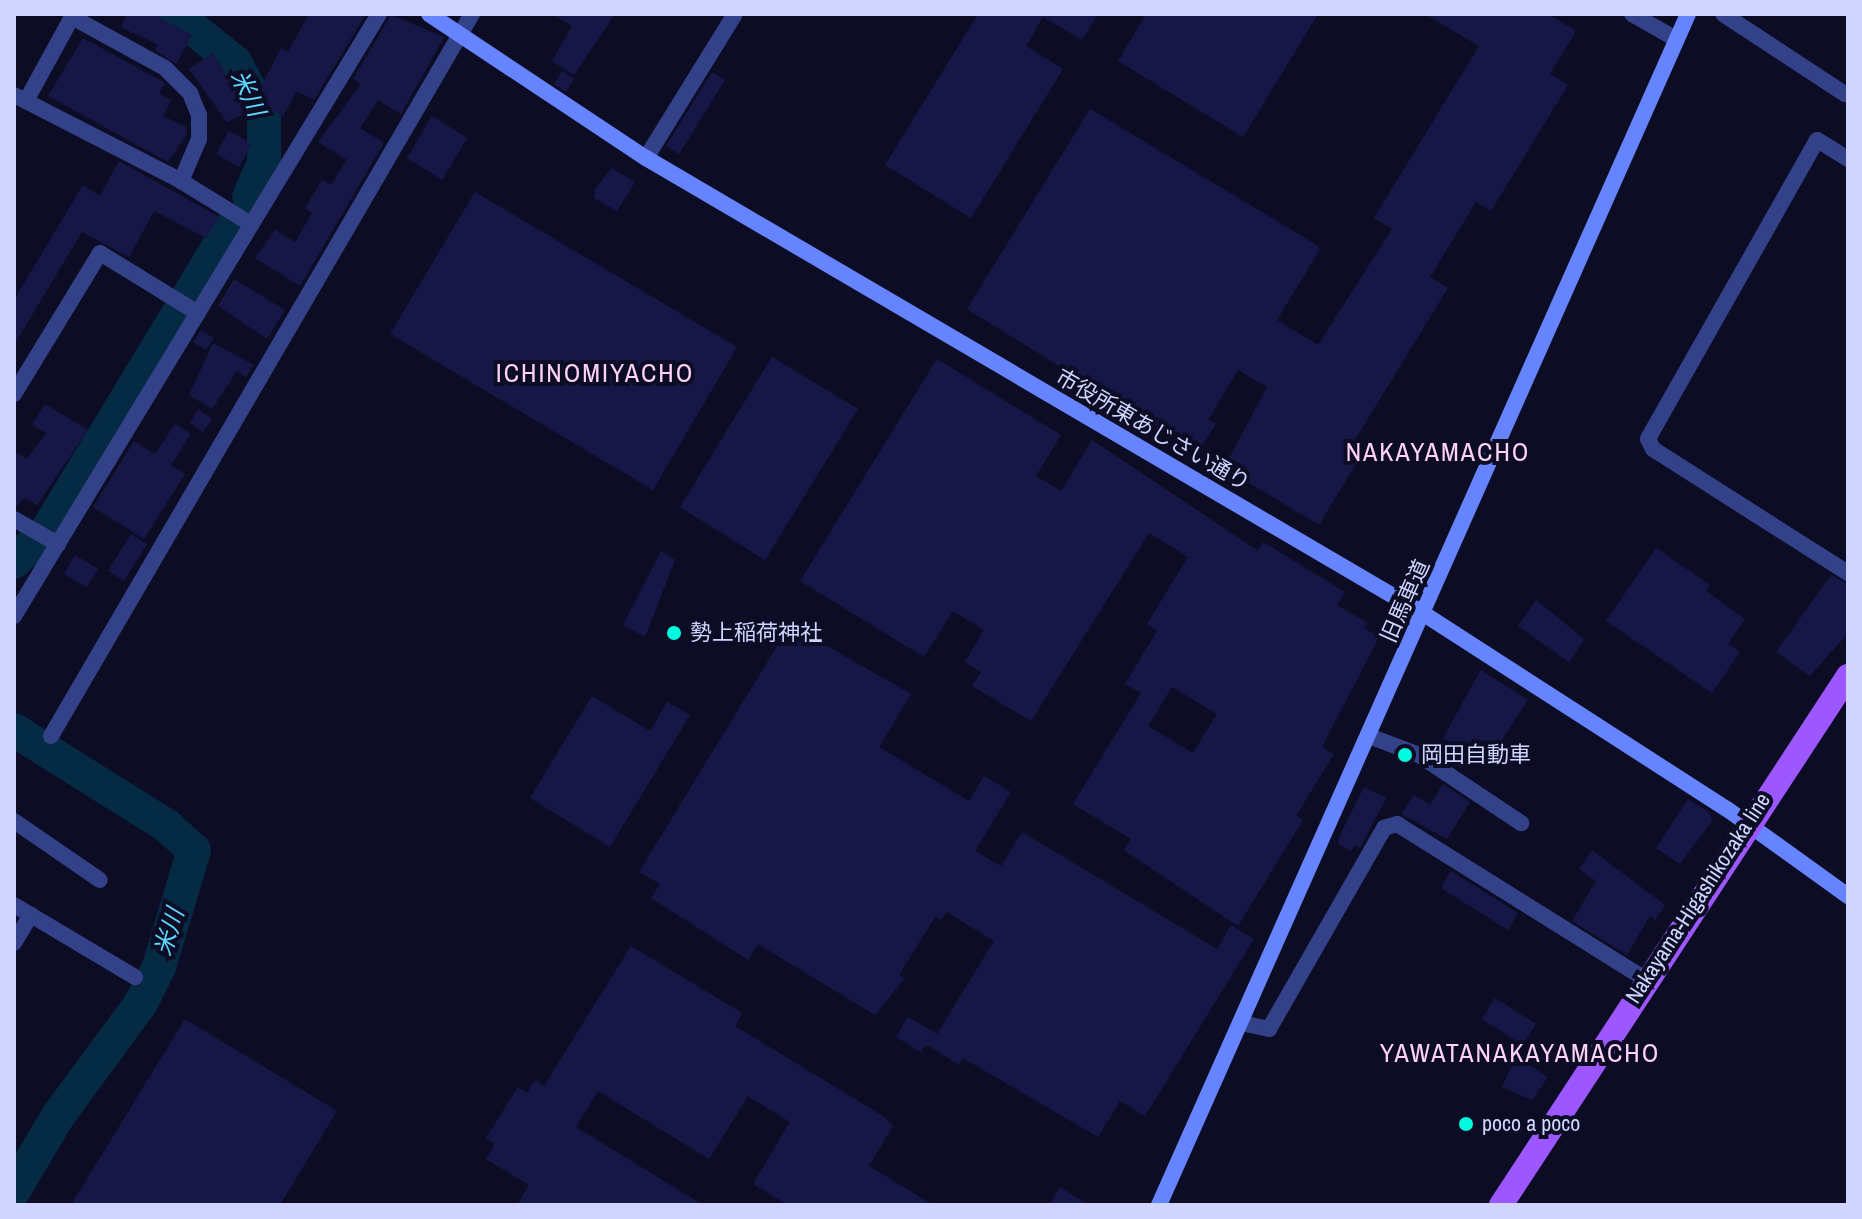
<!DOCTYPE html>
<meta charset="utf-8">
<style>
body{margin:0}
#map{position:relative;width:1862px;height:1219px;overflow:hidden;background:#0c0d25;font-family:"Archivo Narrow","Noto Sans JP",sans-serif}
div>[style]{position:absolute}
[style*='--x']{left:calc(var(--x)*1px);top:calc(var(--y)*1px);width:calc(var(--w)*1px);rotate:calc(var(--a)*1deg)}
.river>*{height:34px;margin:-17px;padding:0 17px;transform-origin:17px;border-radius:17px;background:#052a44}
.building>*{inset:0;background:#171747}
.street>*{height:16px;margin:-8px;padding:0 8px;transform-origin:8px;border-radius:8px;background:#334288}
.secondary>*{height:16px;margin:-8px;padding:0 8px;transform-origin:8px;border-radius:8px;background:#6784ff}
.primary>*{height:24px;margin:-12px;padding:0 12px;transform-origin:12px;border-radius:12px;background:#9c57ff}
.dots>*{width:22px;height:22px;translate:-50% -50%;box-sizing:border-box;border:4px solid #0c0d25;border-radius:50%}
span{translate:-50% -50%;white-space:nowrap;text-align:center;line-height:1.15;-webkit-text-stroke:8px #0c0d25;paint-order:stroke}
.street-label{font-size:22px;color:#d0d5ff}
.poi-label{font-size:22px;color:#d0d5ff}
.left{translate:0 -50%;text-align:left}
.water-label{font-size:24px;color:#5ed7ff;font-style:italic}
.quarter-label{font-size:26px;color:#ffd2f8;letter-spacing:2px}
.frame{position:absolute;inset:0;border:16px solid #d0d5ff;pointer-events:none}
</style>
<div id="map">
<div class="river">
<i style="--x:175;--y:14;--w:77;--a:38.7"></i>
<i style="--x:235;--y:62;--w:62;--a:62.2"></i>
<i style="--x:264;--y:117;--w:46;--a:90"></i>
<i style="--x:264;--y:163;--w:36;--a:114"></i>
<i style="--x:188;--y:297;--w:79;--a:-58.9"></i>
<i style="--x:49;--y:527;--w:253;--a:-58.8"></i>
<i style="--x:14;--y:562;--w:27;--a:-45"></i>
<i style="--x:14;--y:730;--w:181;--a:32.1"></i>
<i style="--x:167;--y:826;--w:36;--a:42"></i>
<i style="--x:194;--y:850;--w:122;--a:106.7"></i>
<i style="--x:159;--y:967;--w:40;--a:116.6"></i>
<i style="--x:141;--y:1003;--w:140;--a:126.3"></i>
<i style="--x:58;--y:1116;--w:86;--a:120.7"></i>
</div>
<div class="building">
<i style="clip-path:polygon(127px 14px,154px 14px,192px 35px,176px 64px,155px 50px,158px 45px,121px 27px)"></i>
<i style="clip-path:polygon(309px 14px,366px 14px,314px 100px,297px 91px,283px 116px,254px 100px,281px 48px,288px 52px)"></i>
<i style="clip-path:polygon(553px 14px,615px 14px,574px 75px,552px 61px,572px 26px)"></i>
<i style="clip-path:polygon(978px 14px,1098px 14px,1082px 40px,1043px 17px,1026px 46px,1063px 69px,971px 218px,885px 165px)"></i>
<i style="clip-path:polygon(1146px 14px,1318px 14px,1243px 137px,1118px 61px)"></i>
<i style="clip-path:polygon(1425px 14px,1548px 14px,1576px 31px,1550px 74px,1568px 85px,1491px 211px,1476px 202px,1430px 277px,1448px 288px,1348px 451px,1360px 457px,1319px 525px,1224px 468px,1267px 387px,1238px 370px,1208px 420px,1216px 424px,1198px 452px,967px 309px,1090px 109px,1315px 244px,1320px 249px,1277px 320px,1318px 345px,1392px 229px,1374px 218px,1479px 46px)"></i>
<i style="clip-path:polygon(391px 15px,444px 37px,401px 114px,378px 100px,360px 128px,384px 143px,300px 286px,255px 258px,275px 230px,295px 242px,312px 213px,305px 208px,322px 180px,331px 185px,347px 160px,318px 142px,361px 84px,353px 79px)"></i>
<i style="clip-path:polygon(83px 38px,165px 83px,159px 94px,171px 100px,163px 116px,186px 127px,187px 134px,168px 162px,48px 96px)"></i>
<i style="clip-path:polygon(213px 53px,249px 112px,227px 122px,189px 69px)"></i>
<i style="clip-path:polygon(562px 71px,574px 79px,566px 92px,554px 84px)"></i>
<i style="clip-path:polygon(712px 72px,725px 80px,679px 154px,666px 146px)"></i>
<i style="clip-path:polygon(432px 116px,467px 138px,442px 180px,407px 158px)"></i>
<i style="clip-path:polygon(229px 131px,252px 144px,239px 167px,216px 154px)"></i>
<i style="clip-path:polygon(119px 161px,219px 217px,206px 238px,154px 211px,129px 257px,82px 232px,14px 345px,14px 300px,83px 185px,100px 196px)"></i>
<i style="clip-path:polygon(612px 168px,635px 182px,617px 211px,594px 198px,595px 189px)"></i>
<i style="clip-path:polygon(475px 192px,737px 347px,653px 490px,390px 334px)"></i>
<i style="clip-path:polygon(234px 279px,285px 310px,267px 339px,218px 306px)"></i>
<i style="clip-path:polygon(201px 330px,214px 338px,206px 350px,193px 342px)"></i>
<i style="clip-path:polygon(213px 343px,254px 365px,246px 377px,237px 371px,212px 409px,189px 395px)"></i>
<i style="clip-path:polygon(772px 357px,858px 409px,765px 560px,680px 507px)"></i>
<i style="clip-path:polygon(evenodd,937px 359px,1061px 435px,1036px 476px,1061px 491px,1092px 440px,1258px 551px,1263px 542px,1345px 592px,1337px 605px,1368px 623px,1364px 628px,1379px 637px,1322px 747px,1334px 754px,1296px 816px,1303px 820px,1238px 926px,1124px 850px,1131px 839px,1073px 804px,1141px 693px,1125px 684px,1157px 631px,1147px 624px,1188px 557px,1149px 533px,1031px 721px,972px 686px,981px 672px,965px 662px,984px 630px,953px 611px,924px 657px,800px 581px,937px 359px,1172px 687px,1217px 714px,1193px 753px,1148px 726px,1172px 687px)"></i>
<i style="clip-path:polygon(45px 404px,88px 430px,37px 505px,25px 498px,14px 508px,14px 451px,27px 459px,46px 433px,32px 425px)"></i>
<i style="clip-path:polygon(198px 409px,212px 419px,203px 432px,190px 423px)"></i>
<i style="clip-path:polygon(175px 424px,191px 434px,171px 465px,185px 474px,144px 539px,93px 507px,134px 441px,155px 454px)"></i>
<i style="clip-path:polygon(131px 534px,147px 544px,124px 581px,108px 571px)"></i>
<i style="clip-path:polygon(1656px 548px,1710px 585px,1706px 591px,1745px 619px,1728px 644px,1740px 652px,1712px 693px,1606px 621px)"></i>
<i style="clip-path:polygon(661px 551px,675px 560px,645px 637px,623px 625px)"></i>
<i style="clip-path:polygon(75px 555px,98px 569px,87px 587px,64px 574px)"></i>
<i style="clip-path:polygon(1831px 575px,1848px 584px,1848px 633px,1810px 676px,1776px 652px)"></i>
<i style="clip-path:polygon(1536px 600px,1584px 639px,1569px 662px,1518px 626px)"></i>
<i style="clip-path:polygon(790px 625px,911px 694px,879px 747px,969px 801px,984px 776px,1011px 792px,975px 851px,1001px 866px,1022px 832px,1217px 949px,1231px 925px,1254px 939px,1145px 1116px,1120px 1101px,1098px 1137px,963px 1058px,959px 1065px,931px 1047px,926px 1045px,921px 1052px,896px 1037px,908px 1017px,937px 1034px,994px 941px,947px 912px,941px 920px,935px 917px,899px 975px,905px 978px,875px 1015px,758px 944px,748px 960px,651px 898px,660px 884px,639px 872px)"></i>
<i style="clip-path:polygon(1481px 670px,1528px 700px,1485px 766px,1443px 738px)"></i>
<i style="clip-path:polygon(592px 696px,650px 731px,667px 702px,690px 715px,610px 847px,530px 798px)"></i>
<i style="clip-path:polygon(1443px 784px,1470px 802px,1447px 839px,1401px 814px,1414px 795px,1430px 805px)"></i>
<i style="clip-path:polygon(1364px 787px,1386px 798px,1360px 848px,1354px 845px,1352px 851px,1338px 844px,1339px 837px)"></i>
<i style="clip-path:polygon(1688px 799px,1710px 813px,1712px 821px,1680px 864px,1656px 848px)"></i>
<i style="clip-path:polygon(1592px 850px,1665px 905px,1655px 920px,1650px 916px,1627px 955px,1572px 921px,1596px 881px,1579px 869px)"></i>
<i style="clip-path:polygon(1451px 871px,1518px 913px,1508px 930px,1441px 888px)"></i>
<i style="clip-path:polygon(631px 946px,742px 1013px,735px 1026px,883px 1116px,893px 1126px,869px 1166px,933px 1205px,788px 1205px,753px 1184px,790px 1122px,748px 1096px,709px 1159px,598px 1091px,576px 1127px,703px 1205px,517px 1205px,529px 1185px,486px 1159px,495px 1144px,486px 1138px,518px 1087px,527px 1093px,535px 1080px,544px 1086px)"></i>
<i style="clip-path:polygon(1495px 998px,1536px 1024px,1523px 1045px,1482px 1019px)"></i>
<i style="clip-path:polygon(185px 1019px,337px 1111px,280px 1205px,71px 1205px)"></i>
<i style="clip-path:polygon(1516px 1057px,1548px 1077px,1532px 1100px,1502px 1087px)"></i>
<i style="clip-path:polygon(1060px 1187px,1089px 1205px,1049px 1205px)"></i>
</div>
<div class="street">
<i style="--x:1632;--y:14;--w:51;--a:29.6"></i>
<i style="--x:1723;--y:14;--w:146;--a:33.3"></i>
<i style="--x:14;--y:95;--w:188;--a:27.2"></i>
<i style="--x:181;--y:181;--w:82;--a:31.6"></i>
<i style="--x:26;--y:101;--w:96;--a:-61.3"></i>
<i style="--x:72;--y:17;--w:106;--a:28.7"></i>
<i style="--x:165;--y:68;--w:35;--a:45"></i>
<i style="--x:190;--y:93;--w:24;--a:68"></i>
<i style="--x:199;--y:115;--w:24;--a:90"></i>
<i style="--x:199;--y:139;--w:46;--a:113.2"></i>
<i style="--x:646;--y:158;--w:169;--a:-58.3"></i>
<i style="--x:1848;--y:159;--w:36;--a:-148"></i>
<i style="--x:1817;--y:140;--w:343;--a:119.5"></i>
<i style="--x:1648;--y:439;--w:11;--a:63"></i>
<i style="--x:1653;--y:449;--w:231;--a:32.5"></i>
<i style="--x:14;--y:394;--w:165;--a:-58.6"></i>
<i style="--x:100;--y:253;--w:115;--a:31.5"></i>
<i style="--x:14;--y:519;--w:51;--a:29.6"></i>
<i style="--x:14;--y:616;--w:704;--a:-58.77"></i>
<i style="--x:51;--y:736;--w:836;--a:-59.75"></i>
<i style="--x:1369;--y:736;--w:53;--a:20.8"></i>
<i style="--x:1419;--y:755;--w:123;--a:33.7"></i>
<i style="--x:14;--y:821;--w:104;--a:34.5"></i>
<i style="--x:14;--y:905;--w:141;--a:30.8"></i>
<i style="--x:14;--y:943;--w:33;--a:-59"></i>
<i style="--x:1241;--y:1023;--w:29;--a:12"></i>
<i style="--x:1269;--y:1029;--w:232;--a:-60.2"></i>
<i style="--x:1384;--y:828;--w:14;--a:-17"></i>
<i style="--x:1397;--y:824;--w:292;--a:32"></i>
</div>
<div class="secondary">
<i style="--x:429;--y:14;--w:260;--a:33.6"></i>
<i style="--x:646;--y:158;--w:902;--a:30.38"></i>
<i style="--x:1424;--y:614;--w:360;--a:32.8"></i>
<i style="--x:1727;--y:809;--w:149;--a:35.7"></i>
<i style="--x:1159;--y:1205;--w:1303;--a:-66.05"></i>
</div>
<div class="primary">
<i style="--x:1501;--y:1205;--w:633;--a:-56.74"></i>
</div>
<div class="dots">
<i style="left:674px;top:633px;background:#00fbde"></i>
<i style="left:1405px;top:755px;background:#00fbde"></i>
<i style="left:1466px;top:1124px;background:#00fbde"></i>
</div>
<div class="street-label">
<span style="left:1153px;top:430px;rotate:30deg">市役所東あじさい通り</span>
<span style="left:1405px;top:601px;rotate:-66deg">旧馬車道</span>
<span style="left:1698px;top:898px;rotate:-57deg">Nakayama-Higashikozaka line</span>
</div>
<div class="poi-label">
<span class="left" style="left:690px;top:633px">勢上稲荷神社</span>
<span class="left" style="left:1421px;top:755px">岡田自動車</span>
<span class="left" style="left:1482px;top:1124px">poco a poco</span>
</div>
<div class="water-label">
<span style="left:248px;top:93px;rotate:65deg">米川</span>
<span style="left:169px;top:932px;rotate:-73deg">米川</span>
</div>
<div class="quarter-label">
<span style="left:595px;top:373px">ICHINOMIYACHO</span>
<span style="left:1438px;top:452px">NAKAYAMACHO</span>
<span style="left:1520px;top:1053px">YAWATANAKAYAMACHO</span>
</div>
<div class="frame"></div>
</div>
